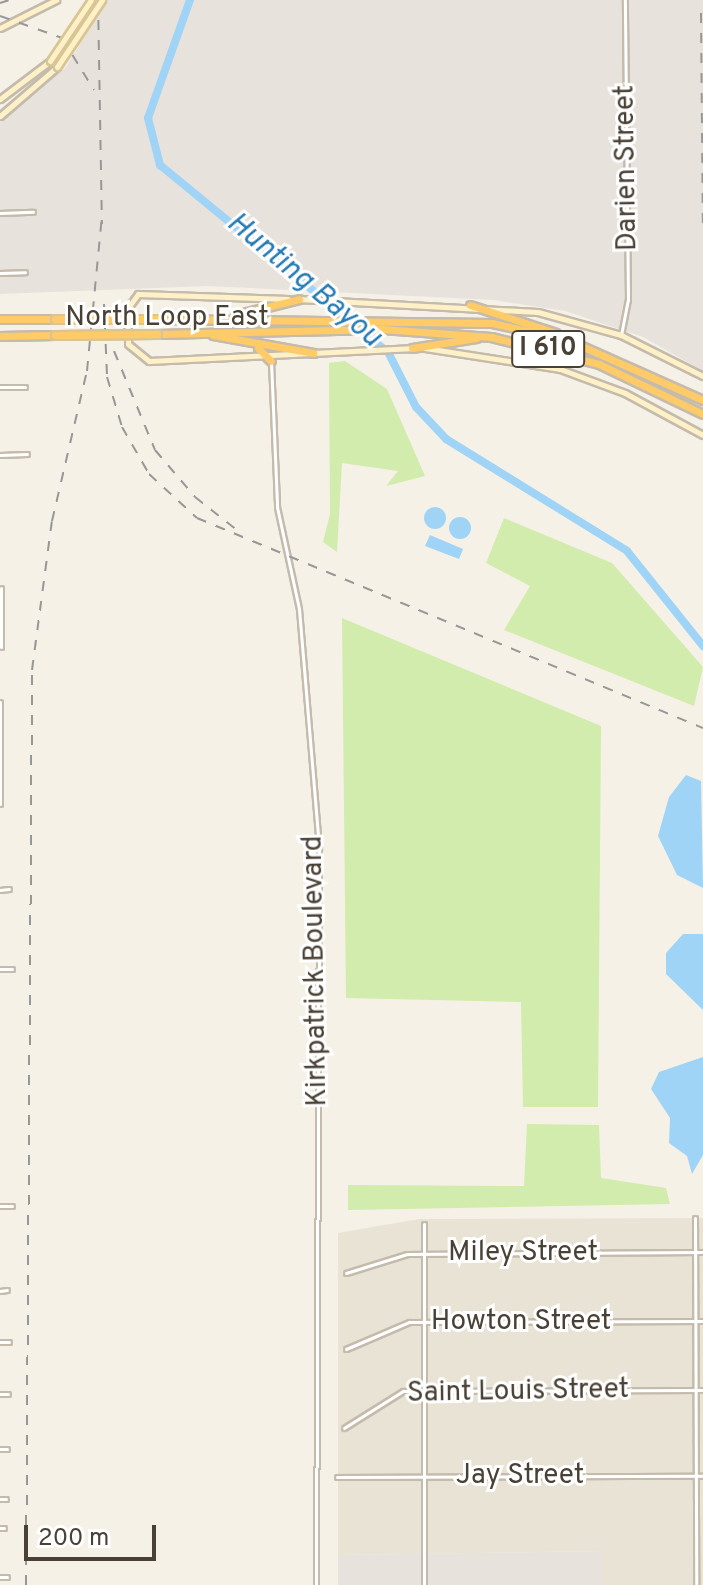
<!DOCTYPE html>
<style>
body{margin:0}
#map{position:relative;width:703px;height:1585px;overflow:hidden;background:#f5f1e7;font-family:Overpass,sans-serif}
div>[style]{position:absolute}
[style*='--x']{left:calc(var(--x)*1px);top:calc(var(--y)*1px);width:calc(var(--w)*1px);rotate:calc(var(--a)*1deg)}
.residential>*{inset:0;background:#e9e3d5}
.industrial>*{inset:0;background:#e7e2dc}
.green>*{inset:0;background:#d1ecac}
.water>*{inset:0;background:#9fd4f6}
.round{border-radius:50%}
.river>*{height:8px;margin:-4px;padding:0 4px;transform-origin:4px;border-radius:4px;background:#9fd4f6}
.roads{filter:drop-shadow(2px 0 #c4bbac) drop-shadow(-2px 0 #c4bbac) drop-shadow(0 2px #c4bbac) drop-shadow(0 -2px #c4bbac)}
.street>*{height:3px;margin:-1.5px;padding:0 1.5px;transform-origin:1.5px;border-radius:1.5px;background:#fff}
.secondary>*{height:5px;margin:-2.5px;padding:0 2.5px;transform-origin:2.5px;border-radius:2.5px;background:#fff1c7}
.highway>*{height:7px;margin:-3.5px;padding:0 3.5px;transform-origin:3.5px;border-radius:3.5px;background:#ffcb68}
.rail>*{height:2px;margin-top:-1px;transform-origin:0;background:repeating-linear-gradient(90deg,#979797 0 10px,transparent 0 20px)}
.bridges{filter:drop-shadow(2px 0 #d9c593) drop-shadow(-2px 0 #d9c593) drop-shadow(0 2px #d9c593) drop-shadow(0 -2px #d9c593)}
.secondary-bridge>*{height:5px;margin:-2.5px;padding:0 2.5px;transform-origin:2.5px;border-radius:2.5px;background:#fff1c7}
.highway-bridge>*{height:7px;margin:-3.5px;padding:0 3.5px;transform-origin:3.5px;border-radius:3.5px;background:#ffcb68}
span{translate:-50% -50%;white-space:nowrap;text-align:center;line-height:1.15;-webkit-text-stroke:6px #fff;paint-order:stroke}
.shield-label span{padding:2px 6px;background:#fff;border:2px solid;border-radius:6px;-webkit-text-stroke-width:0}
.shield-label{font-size:26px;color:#494135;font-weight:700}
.street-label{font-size:28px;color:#494135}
.water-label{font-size:30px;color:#247ab5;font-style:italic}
.scale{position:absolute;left:24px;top:1525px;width:132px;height:36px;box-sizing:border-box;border:4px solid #494135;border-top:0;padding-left:10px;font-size:24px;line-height:28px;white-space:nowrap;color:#494135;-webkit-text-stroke:6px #fff;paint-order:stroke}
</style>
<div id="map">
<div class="residential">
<i style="clip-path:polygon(703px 1218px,703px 1585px,603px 1585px,602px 1551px,338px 1555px,338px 1233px,419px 1219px)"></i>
</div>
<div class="industrial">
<i style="clip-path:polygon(107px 0,703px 0,703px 371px,643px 337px,565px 311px,494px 300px,208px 286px,0 294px,0 123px,66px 67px)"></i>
<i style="clip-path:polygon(603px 1551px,603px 1585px,338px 1585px,338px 1555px)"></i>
</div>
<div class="green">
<i style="clip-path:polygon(345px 361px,387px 389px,425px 476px,386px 486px,398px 471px,342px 463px,337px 552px,323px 542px,330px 514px,329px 363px)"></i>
<i style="clip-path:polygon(504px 518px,612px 563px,703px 667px,694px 706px,504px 630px,530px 586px,486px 563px)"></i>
<i style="clip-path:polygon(342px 618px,601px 726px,598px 1107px,523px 1107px,521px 1002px,346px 998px)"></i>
<i style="clip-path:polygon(527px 1124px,599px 1125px,601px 1178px,666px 1188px,670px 1204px,348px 1210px,348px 1185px,524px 1186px)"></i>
</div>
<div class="water">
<i class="round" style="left:424px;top:507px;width:22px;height:22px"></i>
<i class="round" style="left:449px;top:517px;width:22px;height:22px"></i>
<i style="clip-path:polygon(430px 535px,463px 549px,459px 559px,425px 546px)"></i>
<i style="clip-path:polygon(686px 775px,701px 781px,703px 888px,677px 875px,658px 836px,669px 797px)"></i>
<i style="clip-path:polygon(683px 934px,703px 934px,703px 1010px,666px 974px,666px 953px)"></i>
<i style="clip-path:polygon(703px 1057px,703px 1155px,692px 1174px,687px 1156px,669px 1143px,670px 1118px,651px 1089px,659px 1072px)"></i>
</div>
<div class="river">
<i style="--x:190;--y:0;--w:125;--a:109.6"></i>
<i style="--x:148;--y:118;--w:49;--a:75.7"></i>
<i style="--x:160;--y:165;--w:295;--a:39.4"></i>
<i style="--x:388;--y:352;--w:62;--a:63"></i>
<i style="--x:416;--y:407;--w:44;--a:46.8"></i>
<i style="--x:446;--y:439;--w:213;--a:31.7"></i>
<i style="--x:627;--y:551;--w:122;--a:51.3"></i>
</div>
<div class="roads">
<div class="street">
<i style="--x:0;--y:213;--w:33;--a:-2"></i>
<i style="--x:0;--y:273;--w:25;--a:-2"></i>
<i style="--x:621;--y:335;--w:36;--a:-79"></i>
<i style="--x:628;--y:300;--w:300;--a:-90.6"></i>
<i style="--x:271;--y:361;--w:146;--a:87.6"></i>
<i style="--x:277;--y:507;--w:104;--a:77.8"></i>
<i style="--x:299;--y:609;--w:241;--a:85.2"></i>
<i style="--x:319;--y:849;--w:736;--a:90.23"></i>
<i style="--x:0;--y:387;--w:25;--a:0"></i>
<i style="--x:0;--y:455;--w:27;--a:-2"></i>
<i style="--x:1;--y:588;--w:59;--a:90"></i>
<i style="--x:0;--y:702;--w:102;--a:90"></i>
<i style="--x:0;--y:890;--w:9;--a:-6"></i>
<i style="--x:0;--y:969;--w:12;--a:0"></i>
<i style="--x:0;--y:1206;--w:12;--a:0"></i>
<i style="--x:695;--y:1218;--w:367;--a:89.8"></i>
<i style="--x:346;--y:1273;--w:64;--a:-17.3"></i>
<i style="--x:407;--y:1254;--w:296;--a:-0.4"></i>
<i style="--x:0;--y:1291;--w:7;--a:-8"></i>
<i style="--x:0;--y:1342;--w:9;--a:0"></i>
<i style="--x:346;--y:1349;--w:69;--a:-23.2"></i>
<i style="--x:409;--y:1322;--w:294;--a:-0.2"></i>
<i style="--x:0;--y:1394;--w:8;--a:0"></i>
<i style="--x:344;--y:1428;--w:70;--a:-32.1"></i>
<i style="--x:403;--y:1391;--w:300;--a:-0.2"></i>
<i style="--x:0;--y:1449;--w:7;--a:0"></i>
<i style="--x:337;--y:1477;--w:366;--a:-0.2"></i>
<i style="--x:0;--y:1499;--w:6;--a:0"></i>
<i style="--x:0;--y:1528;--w:4;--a:0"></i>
<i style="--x:0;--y:1577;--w:7;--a:0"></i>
<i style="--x:424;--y:1585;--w:361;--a:-90"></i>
</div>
<div class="secondary">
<i style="--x:0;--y:28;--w:63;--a:-26.6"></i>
<i style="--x:0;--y:99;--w:63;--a:-37.2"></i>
<i style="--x:0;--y:116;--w:75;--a:-40.7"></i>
<i style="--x:288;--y:299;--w:150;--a:-178.1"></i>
<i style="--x:138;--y:294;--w:19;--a:126"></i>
<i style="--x:127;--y:309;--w:35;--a:88"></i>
<i style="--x:128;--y:344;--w:27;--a:39"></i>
<i style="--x:149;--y:361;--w:266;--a:-2.8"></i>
<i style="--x:298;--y:299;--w:240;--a:3.1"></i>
<i style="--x:538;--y:312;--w:86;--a:15.5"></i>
<i style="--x:621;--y:335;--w:92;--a:26.6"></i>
<i style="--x:425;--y:348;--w:137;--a:8.8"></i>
<i style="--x:560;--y:369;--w:69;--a:20.3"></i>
<i style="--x:625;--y:393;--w:89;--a:28.3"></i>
</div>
<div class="highway">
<i style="--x:470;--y:305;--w:90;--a:18"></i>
<i style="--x:235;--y:315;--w:66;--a:-14"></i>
<i style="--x:0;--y:319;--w:55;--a:0"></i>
<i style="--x:157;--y:319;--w:335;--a:0.7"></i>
<i style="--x:492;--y:323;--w:78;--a:12.6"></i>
<i style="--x:568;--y:340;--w:148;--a:24"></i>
<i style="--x:157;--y:334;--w:225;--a:-1.3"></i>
<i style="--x:382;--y:329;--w:109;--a:4.2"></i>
<i style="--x:491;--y:337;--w:111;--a:14"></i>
<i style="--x:599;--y:364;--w:115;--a:25.7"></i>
<i style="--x:213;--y:335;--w:102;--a:10.2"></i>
<i style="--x:0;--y:336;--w:55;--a:-1"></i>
<i style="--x:258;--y:348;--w:18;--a:45"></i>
<i style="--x:412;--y:348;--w:65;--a:-8.9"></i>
</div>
</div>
<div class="rail">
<i style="--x:98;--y:0;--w:224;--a:89"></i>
<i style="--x:0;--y:3;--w:9;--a:-18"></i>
<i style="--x:701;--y:13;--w:217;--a:89.5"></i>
<i style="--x:0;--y:16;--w:66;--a:19.5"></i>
<i style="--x:62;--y:38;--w:61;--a:58.4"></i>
<i style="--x:104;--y:304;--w:73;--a:87.6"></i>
<i style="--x:107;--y:377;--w:52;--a:73.3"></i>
<i style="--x:122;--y:427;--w:54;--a:60.1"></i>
<i style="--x:149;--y:474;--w:65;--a:42.5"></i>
<i style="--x:197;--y:518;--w:548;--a:22.54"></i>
<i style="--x:114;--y:351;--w:107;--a:67.5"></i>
<i style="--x:155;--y:450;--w:62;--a:49.6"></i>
<i style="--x:195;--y:497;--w:55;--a:38.3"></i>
<i style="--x:26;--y:1585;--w:915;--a:-89.62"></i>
<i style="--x:32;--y:670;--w:150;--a:-82.4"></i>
<i style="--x:52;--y:521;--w:154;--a:-76.9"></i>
<i style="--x:87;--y:371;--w:157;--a:-84.5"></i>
</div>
<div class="bridges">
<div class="secondary-bridge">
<i style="--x:50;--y:61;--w:73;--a:-56.1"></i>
<i style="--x:57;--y:67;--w:81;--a:-56.1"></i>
</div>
<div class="highway-bridge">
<i style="--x:55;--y:319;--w:102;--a:0"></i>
<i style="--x:55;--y:335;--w:102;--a:-0.6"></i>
</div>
</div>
<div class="shield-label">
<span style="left:548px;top:349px">I 610</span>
</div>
<div class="street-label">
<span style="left:627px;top:168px;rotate:-91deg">Darien Street</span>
<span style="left:167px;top:318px">North Loop East</span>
<span style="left:316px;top:971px;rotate:-91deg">Kirkpatrick Boulevard</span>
<span style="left:523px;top:1253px">Miley Street</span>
<span style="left:521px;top:1322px">Howton Street</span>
<span style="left:518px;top:1392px;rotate:-1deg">Saint Louis Street</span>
<span style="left:520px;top:1476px">Jay Street</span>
</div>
<div class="water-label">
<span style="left:303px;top:281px;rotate:40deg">Hunting Bayou</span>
</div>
<div class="scale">200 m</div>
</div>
